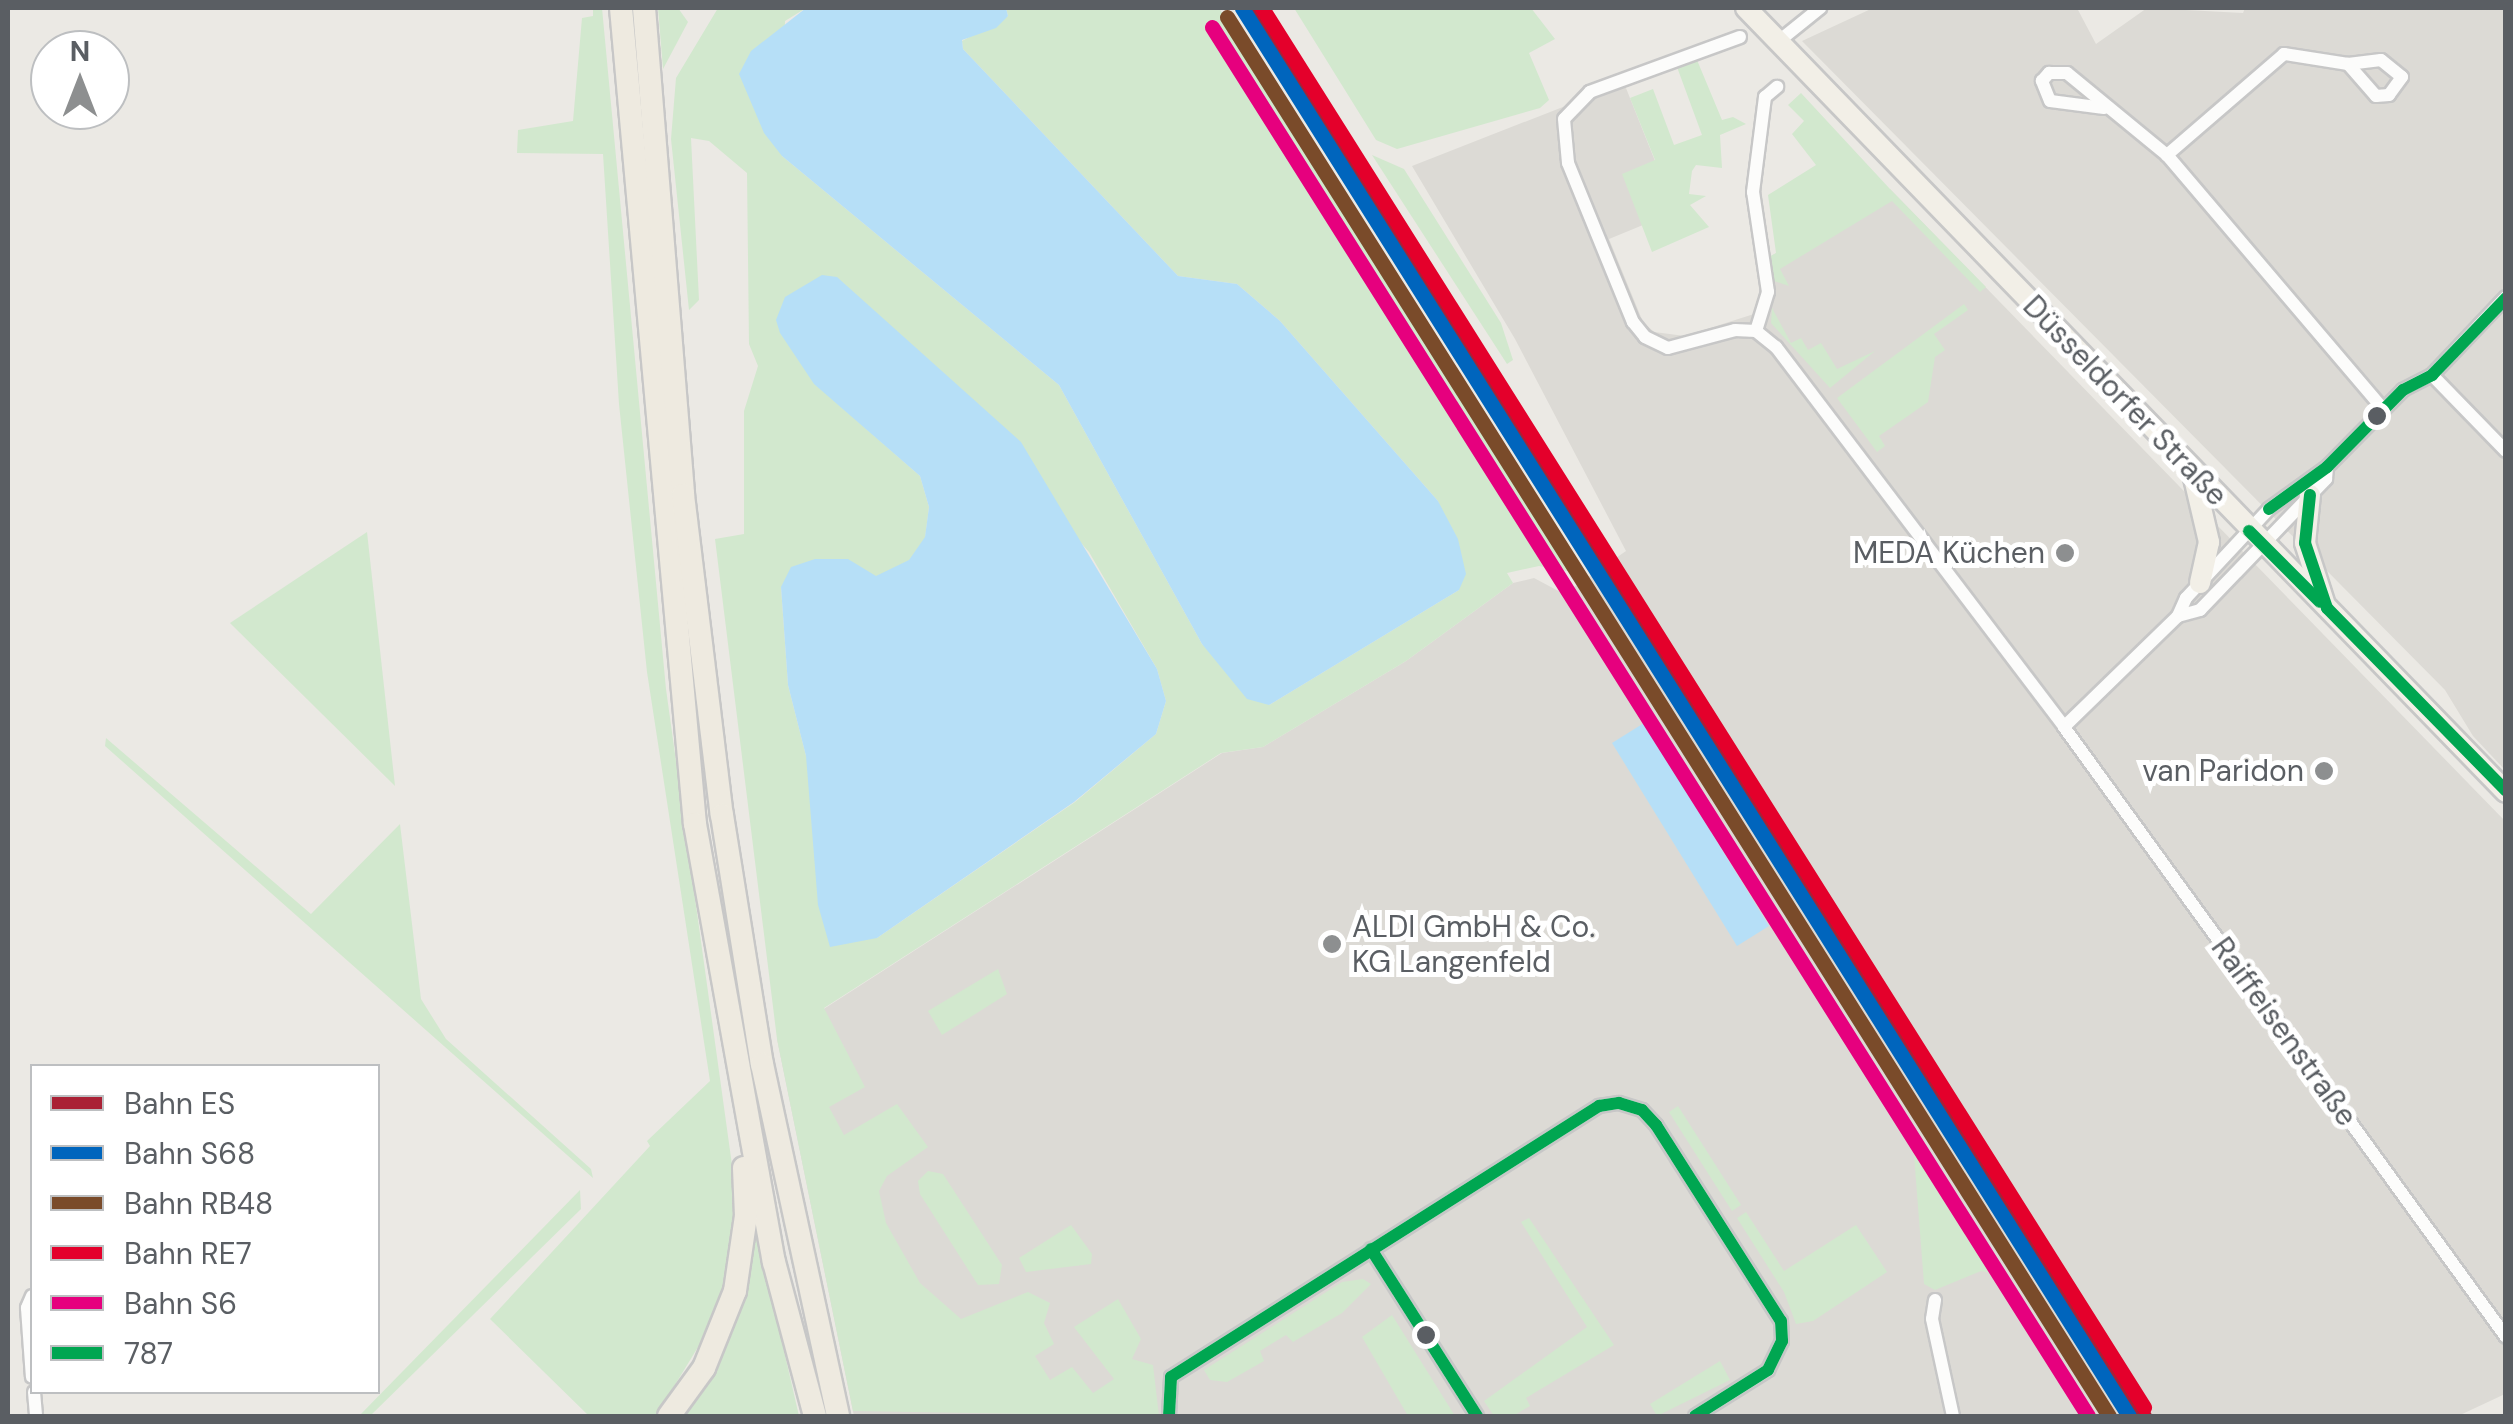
<!DOCTYPE html>
<meta charset="utf-8">
<style>
body{margin:0}
#map{position:relative;width:2513px;height:1424px;overflow:hidden;background:#ebe9e4;font-family:"DM Sans",sans-serif}
div>[style]{position:absolute}
[style*='--x']{left:calc(var(--x)*1px);top:calc(var(--y)*1px);width:calc(var(--w)*1px);rotate:calc(var(--a)*1deg)}
.industrial>*{inset:0;background:#dcdad5}
.green>*{inset:0;background:#d2e8ce}
.water>*{inset:0;background:#b6dff7}
.roads{filter:drop-shadow(2px 0 #c7c7c7) drop-shadow(-2px 0 #c7c7c7) drop-shadow(0 2px #c7c7c7) drop-shadow(0 -2px #c7c7c7)}
.street>*{height:12px;margin:-6px;padding:0 6px;transform-origin:6px;border-radius:6px;background:#fcfcfb}
.primary>*{height:20px;margin:-10px;padding:0 10px;transform-origin:10px;border-radius:10px;background:#f2efe7}
.highway>*{height:22px;margin:-11px;padding:0 11px;transform-origin:11px;border-radius:11px;background:#eeeae0}
.bus-1>*{height:12px;margin:-6px;padding:0 6px;transform-origin:6px;border-radius:6px;background:#00a651}
.rail-1>*{height:15px;margin:-7.5px;padding:0 7.5px;transform-origin:7.5px;border-radius:7.5px;background:#aa2135}
.rail-2>*{height:15px;margin:-7.5px;padding:0 7.5px;transform-origin:7.5px;border-radius:7.5px;background:#0065bd}
.rail-3>*{height:15px;margin:-7.5px;padding:0 7.5px;transform-origin:7.5px;border-radius:7.5px;background:#7a4b2a}
.rail-4>*{height:15px;margin:-7.5px;padding:0 7.5px;transform-origin:7.5px;border-radius:7.5px;background:#e4002b}
.rail-5>*{height:15px;margin:-7.5px;padding:0 7.5px;transform-origin:7.5px;border-radius:7.5px;background:#e6007e}
.dots>*{width:28px;height:28px;translate:-50% -50%;box-sizing:border-box;border:5px solid #fff;border-radius:50%}
span{translate:-50% -50%;white-space:nowrap;text-align:center;line-height:1.15;-webkit-text-stroke:10px #fff;paint-order:stroke}
.street-label{font-size:30px;color:#5a5e63}
.poi-label{font-size:30px;color:#5a5e63}
.right{translate:-100% -50%;text-align:right}
.left{translate:0 -50%;text-align:left}
.frame{position:absolute;inset:0;border:10px solid #5a5e63;pointer-events:none}
.legend{position:absolute;left:30px;top:1064px;width:350px;height:330px;box-sizing:border-box;background:#fff;border:2px solid #bdbfc1;margin:0;padding:12px 18px;list-style:none;font-size:30px;color:#5a5e63}
.legend li{display:flex;align-items:center;gap:20px;height:50px}
.legend b{width:50px;border:2px solid #bdbfc1}
.north{position:absolute;left:30px;top:30px;width:100px;height:100px;box-sizing:border-box;background:#fff;border:2px solid #bdbfc1;border-radius:50%;rotate:0deg;font-size:28px;font-weight:700;line-height:40px;text-align:center;color:#5a5e63}
.north::after{content:'';display:block;margin:auto;width:35px;height:45px;background:#8d8f90;clip-path:polygon(50% 0,100% 100%,50% 72%,0 100%)}
</style>
<div id="map">
<div class="industrial">
<i style="clip-path:polygon(1873px 8px,2077px 8px,2096px 44px,2147px 8px,2243px 13px,2245px 8px,2505px 8px,2505px 770px,2473px 736px,2445px 690px,1802px 41px)"></i>
<i style="clip-path:polygon(1624px 83px,1655px 161px,1643px 225px,1609px 239px,1643px 322px,1654px 332px,1685px 336px,1754px 314px,1761px 291px,1757px 264px,1890px 189px,2505px 821px,2505px 1394px,2458px 1416px,854px 1416px,777px 1039px,1222px 753px,1263px 747px,1406px 661px,1513px 583px,1534px 578px,1564px 594px,1626px 551px,1515px 339px,1412px 166px)"></i>
</div>
<div class="green">
<i style="clip-path:polygon(593px 8px,602px 8px,666px 689px,737px 1201px,724px 1288px,709px 1329px,656px 1416px,589px 1416px,490px 1319px,650px 1146px,647px 1141px,710px 1081px,647px 672px,619px 404px,603px 154px,517px 153px,518px 130px,573px 121px,582px 18px,593px 16px)"></i>
<i style="clip-path:polygon(658px 8px,678px 8px,688px 22px,663px 69px)"></i>
<i style="clip-path:polygon(evenodd,718px 8px,806px 8px,785px 21px,782px 156px,1059px 385px,1202px 644px,1269px 705px,1459px 590px,1438px 501px,1280px 321px,1237px 284px,1178px 276px,963px 49px,962px 41px,1008px 16px,1006px 8px,1219px 8px,1578px 573px,1539px 566px,1507px 573px,1513px 583px,1406px 661px,1263px 747px,1221px 753px,824px 1008px,865px 1087px,829px 1107px,844px 1135px,897px 1104px,928px 1147px,887px 1176px,879px 1191px,886px 1223px,920px 1283px,961px 1319px,1028px 1292px,1050px 1303px,1044px 1323px,1054px 1344px,1035px 1356px,1050px 1380px,1072px 1367px,1093px 1393px,1114px 1379px,1074px 1327px,1118px 1299px,1141px 1339px,1132px 1359px,1153px 1365px,1159px 1416px,853px 1411px,777px 1039px,715px 539px,744px 534px,744px 411px,758px 366px,749px 344px,747px 173px,709px 141px,691px 138px,699px 300px,689px 310px,671px 139px,676px 78px,718px 8px,882px 318px,1089px 552px,1157px 669px,1166px 701px,1156px 734px,1075px 802px,877px 938px,806px 756px,788px 685px,781px 587px,876px 577px,910px 560px,925px 538px,929px 507px,920px 476px,814px 383px,882px 318px)"></i>
<i style="clip-path:polygon(1294px 8px,1531px 8px,1555px 39px,1529px 53px,1549px 100px,1540px 108px,1397px 149px,1376px 140px)"></i>
<i style="clip-path:polygon(1697px 60px,1722px 120px,1733px 117px,1746px 124px,1720px 135px,1722px 168px,1696px 165px,1692px 171px,1689px 194px,1706px 196px,1690px 205px,1709px 227px,1652px 252px,1622px 174px,1655px 160px,1630px 98px,1653px 89px,1674px 145px,1702px 135px,1677px 67px)"></i>
<i style="clip-path:polygon(1801px 93px,1890px 189px,1986px 287px,1980px 292px,1892px 201px,1780px 269px,1789px 286px,1771px 280px,1767px 258px,1776px 253px,1768px 195px,1816px 165px,1792px 134px,1804px 121px,1788px 105px)"></i>
<i style="clip-path:polygon(1372px 155px,1404px 169px,1501px 323px,1513px 360px,1507px 364px)"></i>
<i style="clip-path:polygon(1964px 304px,1968px 310px,1934px 334px,1945px 350px,1935px 357px,1928px 402px,1879px 436px,1885px 446px,1877px 452px,1837px 398px)"></i>
<i style="clip-path:polygon(1772px 308px,1791px 343px,1801px 338px,1808px 350px,1821px 343px,1837px 369px,1875px 351px,1830px 388px,1771px 323px)"></i>
<i style="clip-path:polygon(367px 532px,395px 786px,230px 623px)"></i>
<i style="clip-path:polygon(106px 738px,311px 914px,400px 824px,421px 999px,446px 1039px,591px 1169px,593px 1178px,105px 746px)"></i>
<i style="clip-path:polygon(998px 969px,1007px 994px,942px 1035px,928px 1011px)"></i>
<i style="clip-path:polygon(1678px 1106px,1741px 1205px,1732px 1211px,1669px 1112px)"></i>
<i style="clip-path:polygon(1912px 1129px,2005px 1276px,1981px 1271px,1935px 1290px,1924px 1284px)"></i>
<i style="clip-path:polygon(928px 1171px,943px 1174px,1002px 1265px,999px 1284px,978px 1285px,920px 1194px,918px 1181px)"></i>
<i style="clip-path:polygon(580px 1190px,581px 1209px,370px 1416px,359px 1416px)"></i>
<i style="clip-path:polygon(1746px 1212px,1784px 1271px,1856px 1225px,1887px 1272px,1813px 1321px,1796px 1324px,1784px 1292px,1737px 1218px)"></i>
<i style="clip-path:polygon(753px 1216px,799px 1416px,678px 1416px)"></i>
<i style="clip-path:polygon(1529px 1218px,1614px 1345px,1526px 1398px,1530px 1406px,1513px 1416px,1494px 1416px,1484px 1401px,1587px 1327px,1521px 1222px)"></i>
<i style="clip-path:polygon(1071px 1225px,1092px 1254px,1091px 1264px,1026px 1272px,1019px 1258px)"></i>
<i style="clip-path:polygon(1363px 1279px,1371px 1284px,1342px 1313px,1293px 1342px,1286px 1335px,1260px 1351px,1264px 1361px,1227px 1382px,1210px 1380px,1204px 1370px,1342px 1282px)"></i>
<i style="clip-path:polygon(1392px 1315px,1455px 1416px,1408px 1416px,1362px 1337px)"></i>
<i style="clip-path:polygon(1720px 1361px,1730px 1380px,1657px 1416px,1650px 1404px)"></i>
</div>
<div class="water">
<i style="clip-path:polygon(806px 8px,1006px 8px,1008px 16px,996px 28px,962px 40px,963px 49px,1178px 276px,1237px 284px,1280px 321px,1438px 501px,1458px 539px,1466px 574px,1459px 590px,1269px 705px,1247px 699px,1202px 644px,1059px 385px,782px 156px,764px 133px,739px 74px,751px 51px)"></i>
<i style="clip-path:polygon(822px 275px,837px 277px,1021px 442px,1157px 669px,1166px 701px,1156px 734px,1074px 802px,877px 938px,830px 947px,818px 905px,806px 756px,788px 685px,781px 587px,791px 567px,815px 559px,848px 559px,876px 576px,909px 560px,925px 537px,929px 507px,920px 476px,814px 384px,780px 333px,776px 320px,785px 297px)"></i>
<i style="clip-path:polygon(1644px 723px,1769px 926px,1737px 946px,1612px 743px)"></i>
</div>
<div class="roads">
<div class="street">
<i style="--x:1740;--y:37;--w:160;--a:159.9"></i>
<i style="--x:1590;--y:92;--w:37;--a:134"></i>
<i style="--x:1564;--y:119;--w:44;--a:84.8"></i>
<i style="--x:1568;--y:163;--w:172;--a:67.8"></i>
<i style="--x:1633;--y:322;--w:19;--a:51"></i>
<i style="--x:1645;--y:337;--w:25;--a:26"></i>
<i style="--x:1668;--y:348;--w:69;--a:-15"></i>
<i style="--x:1735;--y:330;--w:21;--a:3"></i>
<i style="--x:1756;--y:331;--w:26;--a:39"></i>
<i style="--x:1776;--y:347;--w:477;--a:52.8"></i>
<i style="--x:1779;--y:41;--w:53;--a:-38.8"></i>
<i style="--x:2348;--y:64;--w:33;--a:-7"></i>
<i style="--x:2381;--y:60;--w:27;--a:39"></i>
<i style="--x:2402;--y:77;--w:22;--a:126"></i>
<i style="--x:2389;--y:95;--w:13;--a:176"></i>
<i style="--x:2376;--y:96;--w:43;--a:-131.2"></i>
<i style="--x:2348;--y:64;--w:65;--a:-171.1"></i>
<i style="--x:2284;--y:54;--w:155;--a:139.2"></i>
<i style="--x:2167;--y:155;--w:333;--a:49.6"></i>
<i style="--x:2104;--y:108;--w:54;--a:-172.6"></i>
<i style="--x:2050;--y:101;--w:22;--a:-112"></i>
<i style="--x:2042;--y:81;--w:11;--a:-49"></i>
<i style="--x:2049;--y:73;--w:18;--a:0"></i>
<i style="--x:2067;--y:73;--w:129;--a:39.4"></i>
<i style="--x:2506;--y:297;--w:108;--a:133.5"></i>
<i style="--x:2432;--y:375;--w:33;--a:153"></i>
<i style="--x:2403;--y:390;--w:108;--a:134.6"></i>
<i style="--x:2327;--y:467;--w:72;--a:144.1"></i>
<i style="--x:2269;--y:509;--w:122;--a:133"></i>
<i style="--x:2186;--y:598;--w:20;--a:114"></i>
<i style="--x:2178;--y:616;--w:159;--a:135.8"></i>
<i style="--x:2064;--y:727;--w:753;--a:54.07"></i>
<i style="--x:1756;--y:331;--w:41;--a:-72.9"></i>
<i style="--x:1768;--y:292;--w:101;--a:-98.5"></i>
<i style="--x:1753;--y:192;--w:96;--a:-82.8"></i>
<i style="--x:1765;--y:97;--w:16;--a:-40"></i>
<i style="--x:2432;--y:375;--w:106;--a:45.8"></i>
<i style="--x:2178;--y:616;--w:23;--a:-15"></i>
<i style="--x:2200;--y:610;--w:182;--a:-46.1"></i>
<i style="--x:2326;--y:479;--w:12;--a:-85"></i>
<i style="--x:1371;--y:1249;--w:198;--a:57.6"></i>
<i style="--x:32;--y:1296;--w:13;--a:113"></i>
<i style="--x:27;--y:1308;--w:69;--a:85.9"></i>
<i style="--x:1935;--y:1300;--w:19;--a:99"></i>
<i style="--x:1932;--y:1319;--w:99;--a:77.8"></i>
<i style="--x:34;--y:1392;--w:24;--a:85"></i>
<i style="--x:1169;--y:1416;--w:39;--a:-87"></i>
<i style="--x:1171;--y:1377;--w:507;--a:-32.34"></i>
<i style="--x:1599;--y:1106;--w:20;--a:-9"></i>
<i style="--x:1619;--y:1103;--w:24;--a:17"></i>
<i style="--x:1642;--y:1110;--w:21;--a:47"></i>
<i style="--x:1656;--y:1125;--w:232;--a:57.5"></i>
<i style="--x:1781;--y:1321;--w:20;--a:87"></i>
<i style="--x:1782;--y:1341;--w:32;--a:116"></i>
<i style="--x:1768;--y:1370;--w:86;--a:147.8"></i>
</div>
<div class="primary">
<i style="--x:1746;--y:8;--w:1092;--a:45.89"></i>
<i style="--x:2194;--y:478;--w:66;--a:76.8"></i>
<i style="--x:2209;--y:542;--w:42;--a:102.4"></i>
<i style="--x:2310;--y:495;--w:48;--a:95.9"></i>
<i style="--x:2305;--y:543;--w:62;--a:72.1"></i>
</div>
<div class="highway">
<i style="--x:621;--y:8;--w:819;--a:84.82"></i>
<i style="--x:695;--y:824;--w:445;--a:79.8"></i>
<i style="--x:774;--y:1262;--w:159;--a:75.1"></i>
<i style="--x:644;--y:8;--w:489;--a:85.4"></i>
<i style="--x:683;--y:495;--w:322;--a:83.1"></i>
<i style="--x:722;--y:815;--w:252;--a:80.9"></i>
<i style="--x:762;--y:1064;--w:360;--a:77.8"></i>
<i style="--x:669;--y:1416;--w:59;--a:-53.9"></i>
<i style="--x:704;--y:1368;--w:83;--a:-68.1"></i>
<i style="--x:735;--y:1291;--w:76;--a:-81.7"></i>
<i style="--x:746;--y:1216;--w:48;--a:-92.4"></i>
</div>
</div>
<div class="bus-1">
<i style="--x:2310;--y:495;--w:48;--a:95.9"></i>
<i style="--x:2305;--y:543;--w:69;--a:71.3"></i>
<i style="--x:2327;--y:608;--w:256;--a:45.6"></i>
<i style="--x:2269;--y:509;--w:72;--a:-35.9"></i>
<i style="--x:2327;--y:467;--w:108;--a:-45.4"></i>
<i style="--x:2403;--y:390;--w:33;--a:-27"></i>
<i style="--x:2432;--y:375;--w:107;--a:-46.1"></i>
<i style="--x:2249;--y:531;--w:100;--a:45"></i>
<i style="--x:1371;--y:1249;--w:198;--a:57.6"></i>
<i style="--x:1169;--y:1416;--w:39;--a:-87"></i>
<i style="--x:1171;--y:1377;--w:507;--a:-32.34"></i>
<i style="--x:1599;--y:1106;--w:20;--a:-9"></i>
<i style="--x:1619;--y:1103;--w:24;--a:17"></i>
<i style="--x:1642;--y:1110;--w:21;--a:47"></i>
<i style="--x:1656;--y:1125;--w:232;--a:57.5"></i>
<i style="--x:1781;--y:1321;--w:20;--a:87"></i>
<i style="--x:1782;--y:1341;--w:32;--a:116"></i>
<i style="--x:1768;--y:1370;--w:86;--a:147.8"></i>
</div>
<div class="rail-1">
<i style="--x:1258;--y:8;--w:1664;--a:57.82"></i>
</div>
<div class="rail-2">
<i style="--x:1242;--y:8;--w:1664;--a:57.79"></i>
</div>
<div class="rail-3">
<i style="--x:1227;--y:17;--w:1654;--a:57.77"></i>
</div>
<div class="rail-4">
<i style="--x:1262;--y:8;--w:1654;--a:57.77"></i>
</div>
<div class="rail-5">
<i style="--x:1212;--y:27;--w:1642;--a:57.76"></i>
</div>
<div class="dots">
<i style="left:2377px;top:416px;background:#5a5e63"></i>
<i style="left:2065px;top:553px;background:#8d8f90"></i>
<i style="left:2324px;top:771px;background:#8d8f90"></i>
<i style="left:1332px;top:944px;background:#8d8f90"></i>
<i style="left:1426px;top:1335px;background:#5a5e63"></i>
</div>
<div class="street-label">
<span style="left:2125px;top:401px;rotate:46deg">Düsseldorfer Straße</span>
<span style="left:2284px;top:1032px;rotate:54deg">Raiffeisenstraße</span>
</div>
<div class="poi-label">
<span class="right" style="left:2045px;top:553px">MEDA Küchen</span>
<span class="right" style="left:2304px;top:771px">van Paridon</span>
<span class="left" style="left:1352px;top:944px">ALDI GmbH &amp; Co.<br>KG Langenfeld</span>
</div>
<div class="frame"></div>
<ul class="legend">
<li><b style="height:12px;background:#aa2135"></b>Bahn ES</li>
<li><b style="height:12px;background:#0065bd"></b>Bahn S68</li>
<li><b style="height:12px;background:#7a4b2a"></b>Bahn RB48</li>
<li><b style="height:12px;background:#e4002b"></b>Bahn RE7</li>
<li><b style="height:12px;background:#e6007e"></b>Bahn S6</li>
<li><b style="height:12px;background:#00a651"></b>787</li>
</ul>
<div class="north">N</div>
</div>
